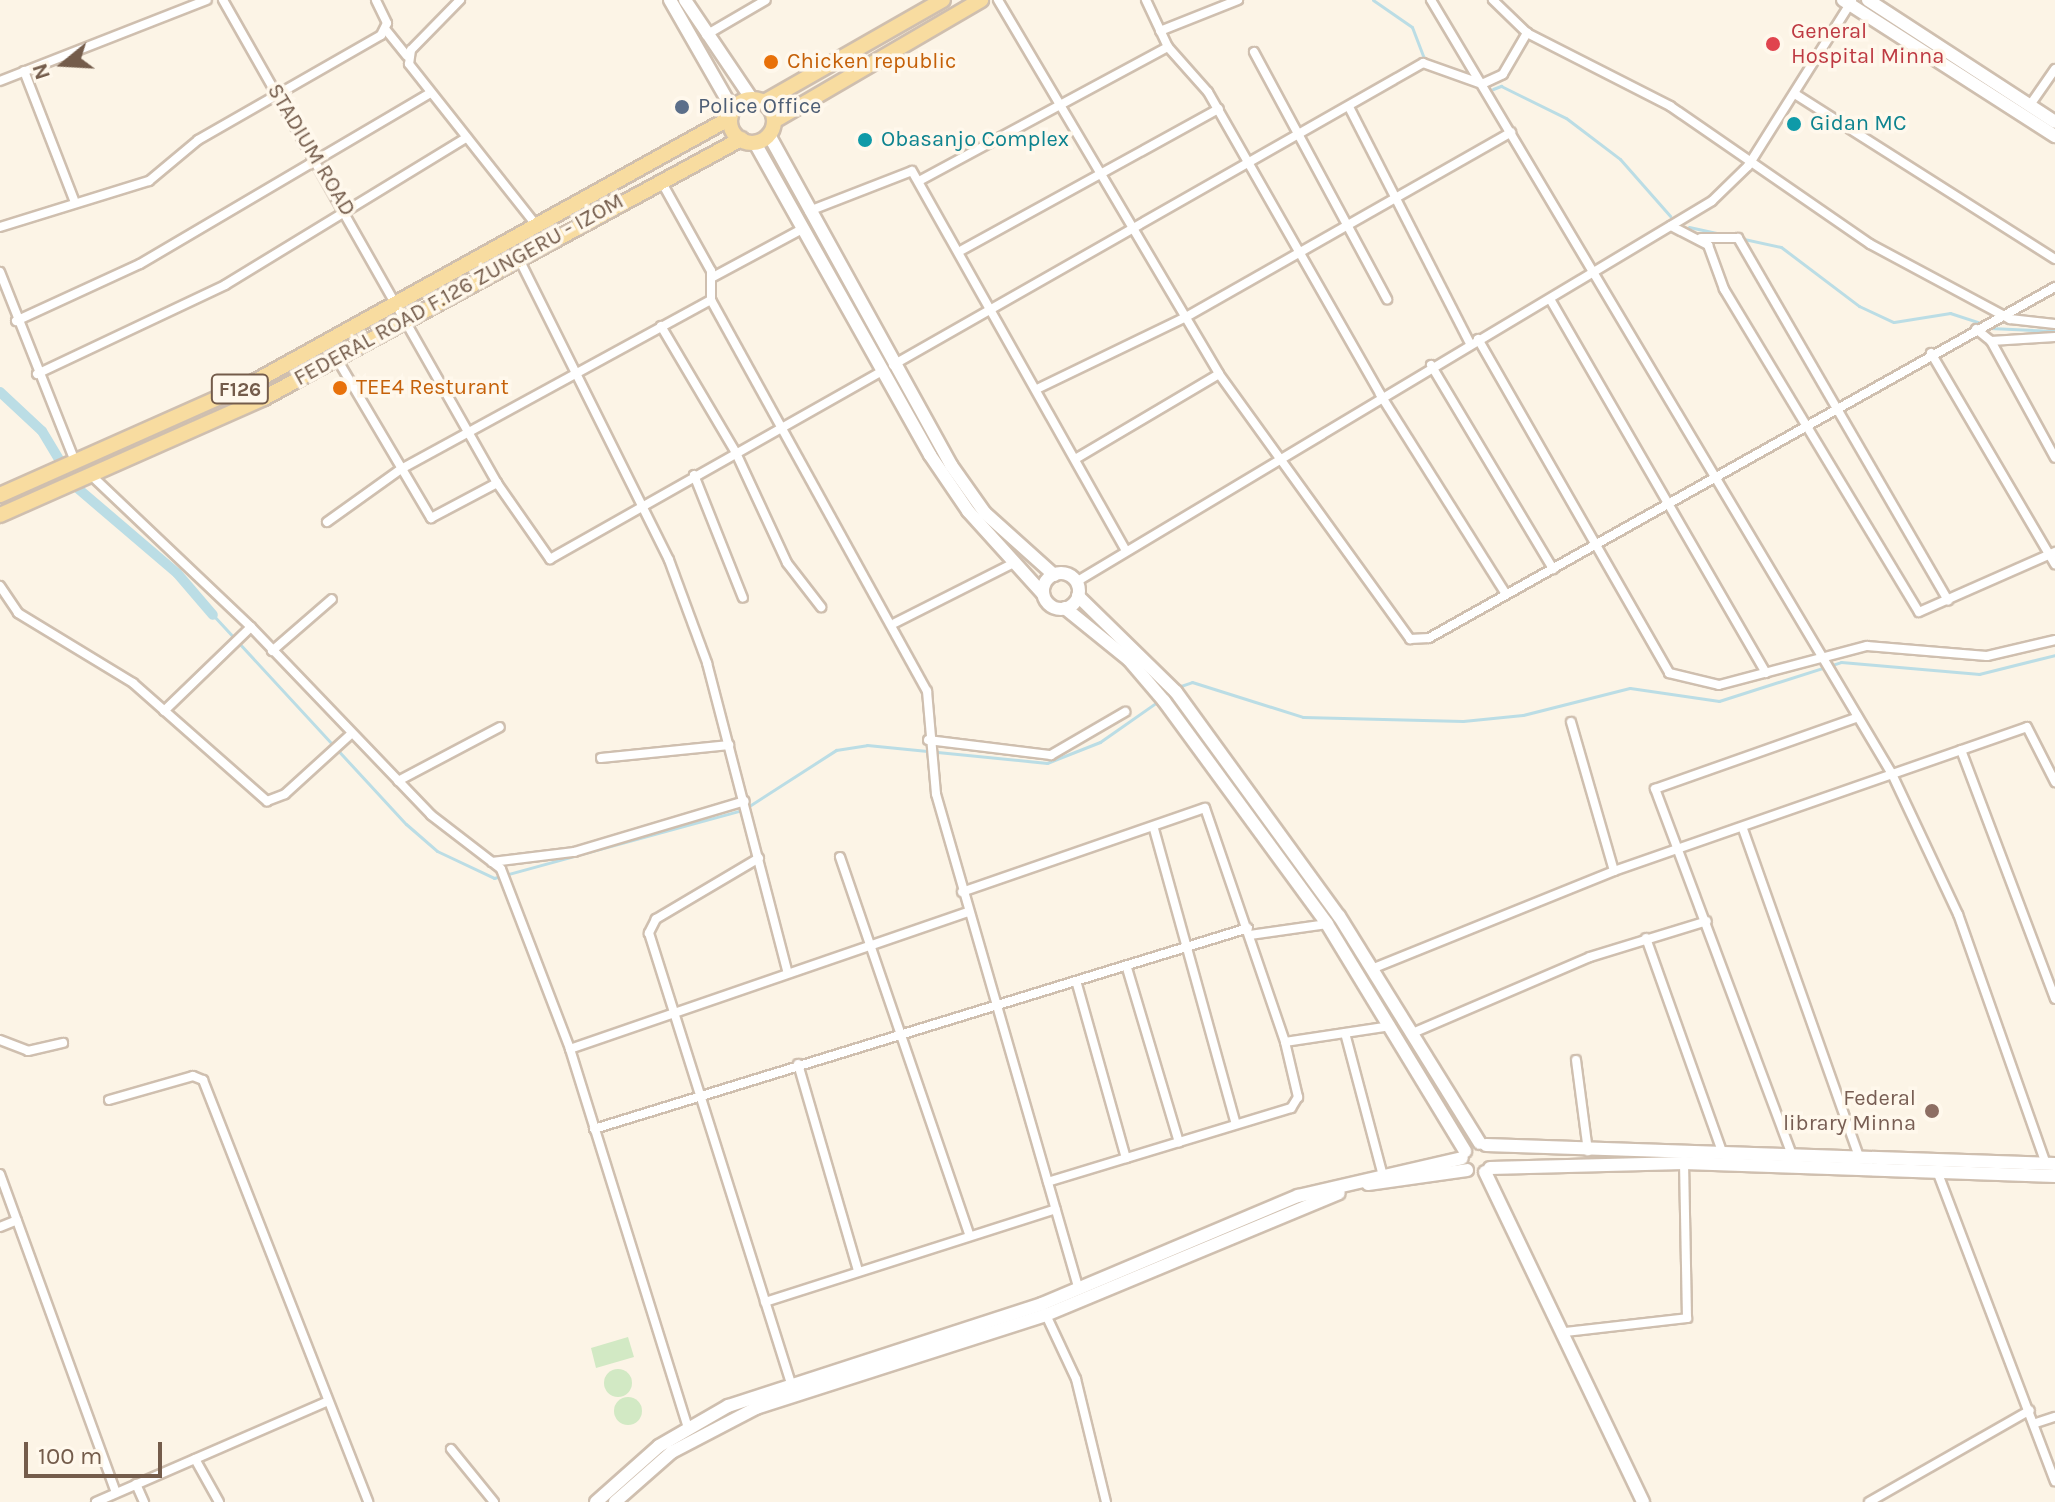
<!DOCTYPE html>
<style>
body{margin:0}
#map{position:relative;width:2055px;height:1502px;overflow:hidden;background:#fcf4e6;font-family:Karla,sans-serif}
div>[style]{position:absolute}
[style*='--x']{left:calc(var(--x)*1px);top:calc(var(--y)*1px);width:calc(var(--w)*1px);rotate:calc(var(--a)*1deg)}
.green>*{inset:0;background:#d2e9c4}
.round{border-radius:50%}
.stream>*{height:3px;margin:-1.5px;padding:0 1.5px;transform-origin:1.5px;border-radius:1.5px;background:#bbdde5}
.canal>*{height:10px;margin:-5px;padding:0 5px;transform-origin:5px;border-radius:5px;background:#bbdde5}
.roads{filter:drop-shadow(2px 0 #cfbfaf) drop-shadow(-2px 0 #cfbfaf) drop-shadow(0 2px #cfbfaf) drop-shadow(0 -2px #cfbfaf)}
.street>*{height:8px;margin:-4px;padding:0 4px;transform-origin:4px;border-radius:4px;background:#fff}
.secondary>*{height:12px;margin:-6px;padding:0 6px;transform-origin:6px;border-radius:6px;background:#fff}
.secondary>.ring{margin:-6px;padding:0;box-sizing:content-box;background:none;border:12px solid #fff;border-radius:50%}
.primary>*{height:14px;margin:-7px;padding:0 7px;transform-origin:7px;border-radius:7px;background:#f8dca0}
.primary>.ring{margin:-7px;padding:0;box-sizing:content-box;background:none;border:14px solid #f8dca0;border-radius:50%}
.dots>*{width:22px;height:22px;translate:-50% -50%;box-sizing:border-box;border:4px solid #fff8ec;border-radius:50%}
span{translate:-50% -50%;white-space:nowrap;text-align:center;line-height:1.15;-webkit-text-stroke:7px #fff8ec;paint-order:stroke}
.shield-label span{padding:2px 6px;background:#fff8ec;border:2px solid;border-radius:6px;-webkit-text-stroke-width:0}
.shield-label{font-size:20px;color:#745c4b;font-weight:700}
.health-label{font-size:22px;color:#be3a42}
.left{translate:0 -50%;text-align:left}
.food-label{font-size:22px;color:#c56008}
.service-label{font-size:22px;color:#4e5e75}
.culture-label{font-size:22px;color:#0d838f}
.street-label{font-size:22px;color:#745c4b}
.education-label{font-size:22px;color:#785e54}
.right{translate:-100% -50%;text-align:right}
.north{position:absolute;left:24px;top:24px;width:80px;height:80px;-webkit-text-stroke:6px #fff8ec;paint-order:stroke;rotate:252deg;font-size:22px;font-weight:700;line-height:32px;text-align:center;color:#745c4b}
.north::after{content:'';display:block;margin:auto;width:28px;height:36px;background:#745c4b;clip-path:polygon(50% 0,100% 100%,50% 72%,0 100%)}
.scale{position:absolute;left:24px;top:1442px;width:138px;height:36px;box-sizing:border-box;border:4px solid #745c4b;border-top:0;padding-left:10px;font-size:24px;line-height:28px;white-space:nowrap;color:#745c4b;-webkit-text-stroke:6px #fff8ec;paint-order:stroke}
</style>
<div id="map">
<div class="green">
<i style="clip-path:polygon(628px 1337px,634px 1357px,596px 1368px,591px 1348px)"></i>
<i class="round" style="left:604px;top:1369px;width:28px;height:28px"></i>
<i class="round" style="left:614px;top:1397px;width:28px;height:28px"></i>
</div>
<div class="stream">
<i style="--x:1373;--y:0;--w:47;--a:34.7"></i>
<i style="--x:1412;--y:27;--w:34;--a:69"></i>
<i style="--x:1493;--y:89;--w:9;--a:-21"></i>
<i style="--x:1501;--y:86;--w:72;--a:26.2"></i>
<i style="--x:1566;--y:118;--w:68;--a:37.2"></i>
<i style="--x:1620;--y:159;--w:76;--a:48.7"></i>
<i style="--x:1689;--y:227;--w:94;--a:12.3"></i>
<i style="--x:1781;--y:247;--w:98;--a:37.1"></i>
<i style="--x:1859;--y:306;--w:38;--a:25"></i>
<i style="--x:1894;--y:322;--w:57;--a:-9.1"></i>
<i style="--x:1950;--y:313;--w:35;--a:18"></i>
<i style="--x:1990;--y:328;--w:65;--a:2.6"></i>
<i style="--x:213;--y:615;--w:284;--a:47.3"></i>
<i style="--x:406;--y:824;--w:41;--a:41.1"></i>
<i style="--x:437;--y:851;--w:63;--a:25.3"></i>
<i style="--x:494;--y:878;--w:258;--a:-15.3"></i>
<i style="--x:743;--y:810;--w:111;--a:-32.8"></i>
<i style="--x:836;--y:750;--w:31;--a:-9"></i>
<i style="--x:867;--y:745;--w:181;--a:5.7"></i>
<i style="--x:1047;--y:763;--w:57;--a:-21.6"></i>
<i style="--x:1100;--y:742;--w:73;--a:-35"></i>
<i style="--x:1175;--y:688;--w:18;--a:-19"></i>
<i style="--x:1192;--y:682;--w:116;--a:17.5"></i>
<i style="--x:1303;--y:717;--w:160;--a:1.4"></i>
<i style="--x:1463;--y:721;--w:60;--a:-5.7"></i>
<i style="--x:1523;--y:715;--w:110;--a:-14.2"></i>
<i style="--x:1630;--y:688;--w:90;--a:8.3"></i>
<i style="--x:1719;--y:701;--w:128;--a:-17.7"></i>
<i style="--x:1841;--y:662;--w:139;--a:5"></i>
<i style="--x:1979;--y:674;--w:78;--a:-14"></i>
</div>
<div class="canal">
<i style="--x:0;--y:392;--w:57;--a:42.9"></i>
<i style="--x:42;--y:431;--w:64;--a:59"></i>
<i style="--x:75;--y:486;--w:134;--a:40.5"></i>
<i style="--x:177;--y:573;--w:55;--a:49.4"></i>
</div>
<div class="roads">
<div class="street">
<i style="--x:223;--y:0;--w:555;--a:60.43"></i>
<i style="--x:497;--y:483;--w:93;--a:55.1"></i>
<i style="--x:550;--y:559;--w:378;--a:-29.5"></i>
<i style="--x:460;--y:0;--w:70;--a:134.4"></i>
<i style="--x:411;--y:50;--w:14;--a:98"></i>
<i style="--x:409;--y:64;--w:205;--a:51.7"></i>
<i style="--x:998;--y:0;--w:434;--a:59.4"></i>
<i style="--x:1219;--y:374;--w:327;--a:54.2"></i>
<i style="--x:1410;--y:639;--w:19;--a:-3"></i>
<i style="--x:1429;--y:638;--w:718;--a:-29.28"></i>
<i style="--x:1146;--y:0;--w:52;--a:64.9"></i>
<i style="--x:1168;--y:47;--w:60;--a:48.4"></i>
<i style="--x:1208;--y:92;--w:348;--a:60.3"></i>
<i style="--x:1380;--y:394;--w:236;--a:57.8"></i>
<i style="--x:1431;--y:0;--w:901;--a:59.22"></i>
<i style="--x:1892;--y:774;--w:155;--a:64.8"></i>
<i style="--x:1958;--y:914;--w:265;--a:70.6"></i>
<i style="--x:1493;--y:0;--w:47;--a:44.1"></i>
<i style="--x:1527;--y:33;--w:161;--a:27"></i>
<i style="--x:1670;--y:106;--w:243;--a:34.6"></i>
<i style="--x:1870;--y:244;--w:159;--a:28.2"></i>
<i style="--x:2010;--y:319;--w:45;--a:6.3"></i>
<i style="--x:386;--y:30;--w:33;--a:51"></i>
<i style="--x:1160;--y:31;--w:84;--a:-21.7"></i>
<i style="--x:706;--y:35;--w:69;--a:-30.3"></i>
<i style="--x:1254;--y:52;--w:281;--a:61.7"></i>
<i style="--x:24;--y:71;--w:138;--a:68.8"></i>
<i style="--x:0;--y:81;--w:222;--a:-21.4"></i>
<i style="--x:1795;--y:94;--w:308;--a:32.4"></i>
<i style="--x:2030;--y:105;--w:44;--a:-55.2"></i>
<i style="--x:1349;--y:107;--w:265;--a:62.9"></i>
<i style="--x:661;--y:181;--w:103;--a:60.9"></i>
<i style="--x:711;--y:271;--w:29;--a:90"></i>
<i style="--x:711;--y:300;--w:447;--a:61.1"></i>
<i style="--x:927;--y:691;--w:103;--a:85"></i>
<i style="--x:936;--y:794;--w:516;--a:73.92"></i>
<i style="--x:919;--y:181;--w:283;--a:-28.3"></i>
<i style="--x:809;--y:211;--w:110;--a:-21.2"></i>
<i style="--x:912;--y:171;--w:434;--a:60.6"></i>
<i style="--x:1671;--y:226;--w:42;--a:27.2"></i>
<i style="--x:1708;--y:245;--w:47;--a:70"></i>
<i style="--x:1724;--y:289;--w:377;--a:58.9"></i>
<i style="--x:1919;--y:612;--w:149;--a:-23.8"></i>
<i style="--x:0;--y:227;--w:156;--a:-17.2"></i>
<i style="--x:149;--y:181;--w:64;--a:-39.9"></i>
<i style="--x:198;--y:140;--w:211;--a:-29.8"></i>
<i style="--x:381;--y:35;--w:13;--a:-63"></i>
<i style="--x:387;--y:23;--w:25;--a:-116"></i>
<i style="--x:1701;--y:238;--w:37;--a:0"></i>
<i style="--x:1738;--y:238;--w:419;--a:59.9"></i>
<i style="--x:962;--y:250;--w:293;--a:-28.8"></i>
<i style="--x:519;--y:259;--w:336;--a:63.5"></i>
<i style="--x:669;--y:560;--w:110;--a:69.7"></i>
<i style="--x:707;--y:663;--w:320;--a:75.4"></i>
<i style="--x:0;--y:272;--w:206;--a:68.4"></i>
<i style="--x:713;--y:277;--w:101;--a:-28.3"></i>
<i style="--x:1550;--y:299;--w:432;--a:60"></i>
<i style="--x:16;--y:321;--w:136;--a:-24.7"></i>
<i style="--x:140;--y:264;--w:335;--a:-30.5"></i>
<i style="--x:661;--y:326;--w:147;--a:59.4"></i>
<i style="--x:736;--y:453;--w:121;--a:65.1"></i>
<i style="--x:787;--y:563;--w:56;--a:52.3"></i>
<i style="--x:1976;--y:329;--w:19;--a:39"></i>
<i style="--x:1991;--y:341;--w:133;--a:61.3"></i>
<i style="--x:1478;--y:339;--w:385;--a:60.2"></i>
<i style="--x:1669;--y:673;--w:51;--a:13.5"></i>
<i style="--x:1719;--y:685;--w:153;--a:-14.8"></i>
<i style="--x:1867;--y:646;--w:120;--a:4.8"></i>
<i style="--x:1987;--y:656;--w:70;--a:-13.2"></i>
<i style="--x:1991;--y:341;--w:64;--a:-3.6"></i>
<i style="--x:1931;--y:353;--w:245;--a:59.6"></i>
<i style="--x:337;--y:359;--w:185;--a:59.4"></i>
<i style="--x:431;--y:518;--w:75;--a:-27.9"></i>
<i style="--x:893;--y:365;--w:610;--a:-29.67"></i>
<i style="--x:1423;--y:63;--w:63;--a:19.6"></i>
<i style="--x:1482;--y:84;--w:23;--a:-25"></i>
<i style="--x:1503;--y:74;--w:48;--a:-59.7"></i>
<i style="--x:1431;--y:365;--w:238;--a:59.1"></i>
<i style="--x:37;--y:374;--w:208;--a:-25.3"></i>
<i style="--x:225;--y:285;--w:280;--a:-31.4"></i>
<i style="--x:1039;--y:388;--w:163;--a:-25.8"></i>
<i style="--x:1186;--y:317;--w:374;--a:-29.6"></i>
<i style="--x:1077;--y:458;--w:165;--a:-30.6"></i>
<i style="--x:694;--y:475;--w:132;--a:68.3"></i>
<i style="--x:93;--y:477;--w:218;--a:43.5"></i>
<i style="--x:251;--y:627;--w:260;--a:46.2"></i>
<i style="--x:431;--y:815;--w:88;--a:37.6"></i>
<i style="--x:501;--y:869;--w:193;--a:69"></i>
<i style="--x:570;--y:1049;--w:396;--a:72.7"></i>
<i style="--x:327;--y:522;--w:91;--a:-35.6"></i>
<i style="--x:401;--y:469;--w:353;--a:-28.6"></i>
<i style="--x:1076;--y:582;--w:741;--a:-30.92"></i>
<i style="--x:1712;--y:201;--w:50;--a:-44.2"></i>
<i style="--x:1748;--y:166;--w:195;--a:-57.8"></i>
<i style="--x:0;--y:586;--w:32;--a:56"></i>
<i style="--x:18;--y:613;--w:135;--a:31.3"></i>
<i style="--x:133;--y:683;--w:179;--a:41.4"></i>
<i style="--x:267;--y:801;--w:19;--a:-21"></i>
<i style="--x:285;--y:794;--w:89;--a:-42.3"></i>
<i style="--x:895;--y:623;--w:133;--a:-26.8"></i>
<i style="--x:272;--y:651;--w:79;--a:-40.9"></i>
<i style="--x:164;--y:711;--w:121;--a:-44"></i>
<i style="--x:1571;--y:722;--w:155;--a:73.9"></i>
<i style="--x:928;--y:740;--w:124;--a:7"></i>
<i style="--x:1051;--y:755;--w:86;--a:-30.2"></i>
<i style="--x:1961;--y:750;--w:266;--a:69.3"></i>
<i style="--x:601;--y:758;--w:129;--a:-5.8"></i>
<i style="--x:398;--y:781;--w:115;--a:-27.9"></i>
<i style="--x:1154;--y:829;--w:306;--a:74.5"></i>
<i style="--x:1743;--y:829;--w:348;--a:70.5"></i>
<i style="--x:840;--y:857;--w:398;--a:71.1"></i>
<i style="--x:759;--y:858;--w:120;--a:149.4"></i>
<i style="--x:656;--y:919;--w:16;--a:117"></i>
<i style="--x:649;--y:933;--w:471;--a:72.5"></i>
<i style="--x:492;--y:862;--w:83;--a:-7"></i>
<i style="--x:574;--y:852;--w:178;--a:-16.6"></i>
<i style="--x:962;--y:892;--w:257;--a:-19.1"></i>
<i style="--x:1205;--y:808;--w:247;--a:71.1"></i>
<i style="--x:1285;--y:1042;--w:57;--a:76.7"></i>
<i style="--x:1298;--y:1097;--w:13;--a:122"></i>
<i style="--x:1291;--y:1108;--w:254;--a:163.1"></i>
<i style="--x:1250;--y:935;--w:78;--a:-8.1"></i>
<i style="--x:1646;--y:938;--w:229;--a:70.4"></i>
<i style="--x:1127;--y:968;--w:182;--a:73.4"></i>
<i style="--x:1374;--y:968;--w:259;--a:-22"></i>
<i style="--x:1614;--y:871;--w:437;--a:-19.2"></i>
<i style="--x:2027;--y:727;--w:62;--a:63"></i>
<i style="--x:1077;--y:984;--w:181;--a:74.3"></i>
<i style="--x:1415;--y:1032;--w:190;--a:-23.2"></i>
<i style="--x:1590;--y:957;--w:122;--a:-17.1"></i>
<i style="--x:1345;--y:1033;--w:144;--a:75.1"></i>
<i style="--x:0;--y:1040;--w:30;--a:21"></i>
<i style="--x:28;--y:1051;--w:36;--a:-13"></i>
<i style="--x:1285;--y:1042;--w:107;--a:-8.6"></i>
<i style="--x:570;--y:1049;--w:421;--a:-19"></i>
<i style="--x:1576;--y:1060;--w:92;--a:82.5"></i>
<i style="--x:798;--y:1064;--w:215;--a:73.8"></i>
<i style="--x:109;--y:1100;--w:87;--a:-15.9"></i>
<i style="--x:193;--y:1076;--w:11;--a:22"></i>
<i style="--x:203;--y:1080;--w:453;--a:68.6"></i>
<i style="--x:594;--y:1129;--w:684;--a:-17.08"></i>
<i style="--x:1792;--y:1155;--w:391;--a:-110.5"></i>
<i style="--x:1655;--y:789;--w:215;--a:-19.5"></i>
<i style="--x:1937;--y:1171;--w:332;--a:69.2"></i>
<i style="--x:0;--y:1174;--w:339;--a:70"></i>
<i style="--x:0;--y:1227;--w:18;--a:-22"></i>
<i style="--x:765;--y:1302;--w:305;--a:-17.7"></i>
<i style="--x:1046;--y:1315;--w:71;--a:64.9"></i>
<i style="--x:1076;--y:1379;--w:127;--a:76.3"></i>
<i style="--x:1565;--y:1332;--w:123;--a:-6.5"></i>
<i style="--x:1687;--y:1318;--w:155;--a:-91.1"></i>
<i style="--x:2036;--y:1423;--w:20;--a:-18"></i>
<i style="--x:451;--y:1449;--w:68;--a:50.9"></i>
<i style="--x:195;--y:1459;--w:49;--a:60.8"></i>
<i style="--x:136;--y:1484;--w:20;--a:66"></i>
<i style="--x:96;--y:1502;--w:253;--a:-23.5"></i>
<i style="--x:1869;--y:1502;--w:185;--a:-29.7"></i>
</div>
<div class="secondary">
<i style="--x:670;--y:0;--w:127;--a:60.2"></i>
<i style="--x:685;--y:0;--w:118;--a:56"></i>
<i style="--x:1843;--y:0;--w:252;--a:32.7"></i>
<i style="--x:1868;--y:0;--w:223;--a:33.1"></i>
<i style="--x:769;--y:135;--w:377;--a:61.1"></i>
<i style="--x:951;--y:465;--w:59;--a:54.7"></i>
<i style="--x:985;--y:513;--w:93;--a:41.9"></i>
<i style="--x:755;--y:143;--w:358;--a:60.7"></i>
<i style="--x:930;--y:455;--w:68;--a:55.8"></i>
<i style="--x:968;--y:511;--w:112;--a:47.9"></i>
<i class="ring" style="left:1043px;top:573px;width:24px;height:24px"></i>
<i style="--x:1078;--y:596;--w:137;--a:44.4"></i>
<i style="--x:1176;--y:692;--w:277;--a:54"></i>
<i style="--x:1339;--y:916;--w:267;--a:58.2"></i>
<i style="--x:1065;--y:608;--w:82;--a:39.1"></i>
<i style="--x:1129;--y:660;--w:54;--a:49.5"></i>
<i style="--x:1164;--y:701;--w:276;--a:53.8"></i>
<i style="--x:1327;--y:924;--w:266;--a:58.7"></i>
<i style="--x:1486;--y:1145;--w:569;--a:1.91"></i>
<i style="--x:1490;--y:1168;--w:194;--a:-1.5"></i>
<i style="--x:1684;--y:1163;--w:371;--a:2"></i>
<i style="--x:1485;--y:1172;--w:366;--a:64.4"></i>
<i style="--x:1368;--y:1184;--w:100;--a:-8"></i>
<i style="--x:596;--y:1502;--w:84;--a:-41.6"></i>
<i style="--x:659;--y:1446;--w:80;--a:-30.1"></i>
<i style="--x:728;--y:1406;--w:330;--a:-18"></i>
<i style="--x:1042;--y:1304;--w:278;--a:-22.9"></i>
<i style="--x:1298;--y:1196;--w:168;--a:-13"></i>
<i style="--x:615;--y:1502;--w:76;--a:-41.3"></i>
<i style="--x:672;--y:1452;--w:95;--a:-27.6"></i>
<i style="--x:756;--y:1408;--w:305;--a:-17.8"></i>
<i style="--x:1046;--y:1315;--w:317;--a:-22.6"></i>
</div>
<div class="primary">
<i class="ring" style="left:730px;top:99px;width:30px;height:30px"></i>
<i style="--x:764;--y:102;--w:206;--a:-29.7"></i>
<i style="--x:774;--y:121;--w:240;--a:-30.3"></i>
<i style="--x:0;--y:495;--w:280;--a:-24"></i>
<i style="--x:256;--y:381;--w:542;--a:-29.02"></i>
<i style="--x:0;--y:515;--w:289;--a:-23.9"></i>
<i style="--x:264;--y:398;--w:543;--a:-28.5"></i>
</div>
</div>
<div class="dots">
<i style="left:1773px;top:44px;background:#e0444e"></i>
<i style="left:771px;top:62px;background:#e8710a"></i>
<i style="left:682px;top:107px;background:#5c6f8a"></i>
<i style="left:1794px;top:124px;background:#0f9aa8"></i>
<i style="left:865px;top:140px;background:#0f9aa8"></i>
<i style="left:340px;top:388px;background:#e8710a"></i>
<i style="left:1932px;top:1111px;background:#8d6e63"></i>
</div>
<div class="shield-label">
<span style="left:240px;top:389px">F126</span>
</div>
<div class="health-label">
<span class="left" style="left:1791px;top:44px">General<br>Hospital Minna</span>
</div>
<div class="food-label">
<span class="left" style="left:787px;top:62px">Chicken republic</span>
<span class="left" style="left:356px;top:388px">TEE4 Resturant</span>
</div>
<div class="service-label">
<span class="left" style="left:698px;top:107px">Police Office</span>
</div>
<div class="culture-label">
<span class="left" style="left:1810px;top:124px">Gidan MC</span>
<span class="left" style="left:881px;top:140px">Obasanjo Complex</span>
</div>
<div class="street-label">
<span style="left:311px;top:150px;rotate:59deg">STADIUM ROAD</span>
<span style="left:459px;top:290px;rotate:-29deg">FEDERAL ROAD F.126 ZUNGERU - IZOM</span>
</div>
<div class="education-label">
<span class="right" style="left:1916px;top:1111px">Federal<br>library Minna</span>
</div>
<div class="north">N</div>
<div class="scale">100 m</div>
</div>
